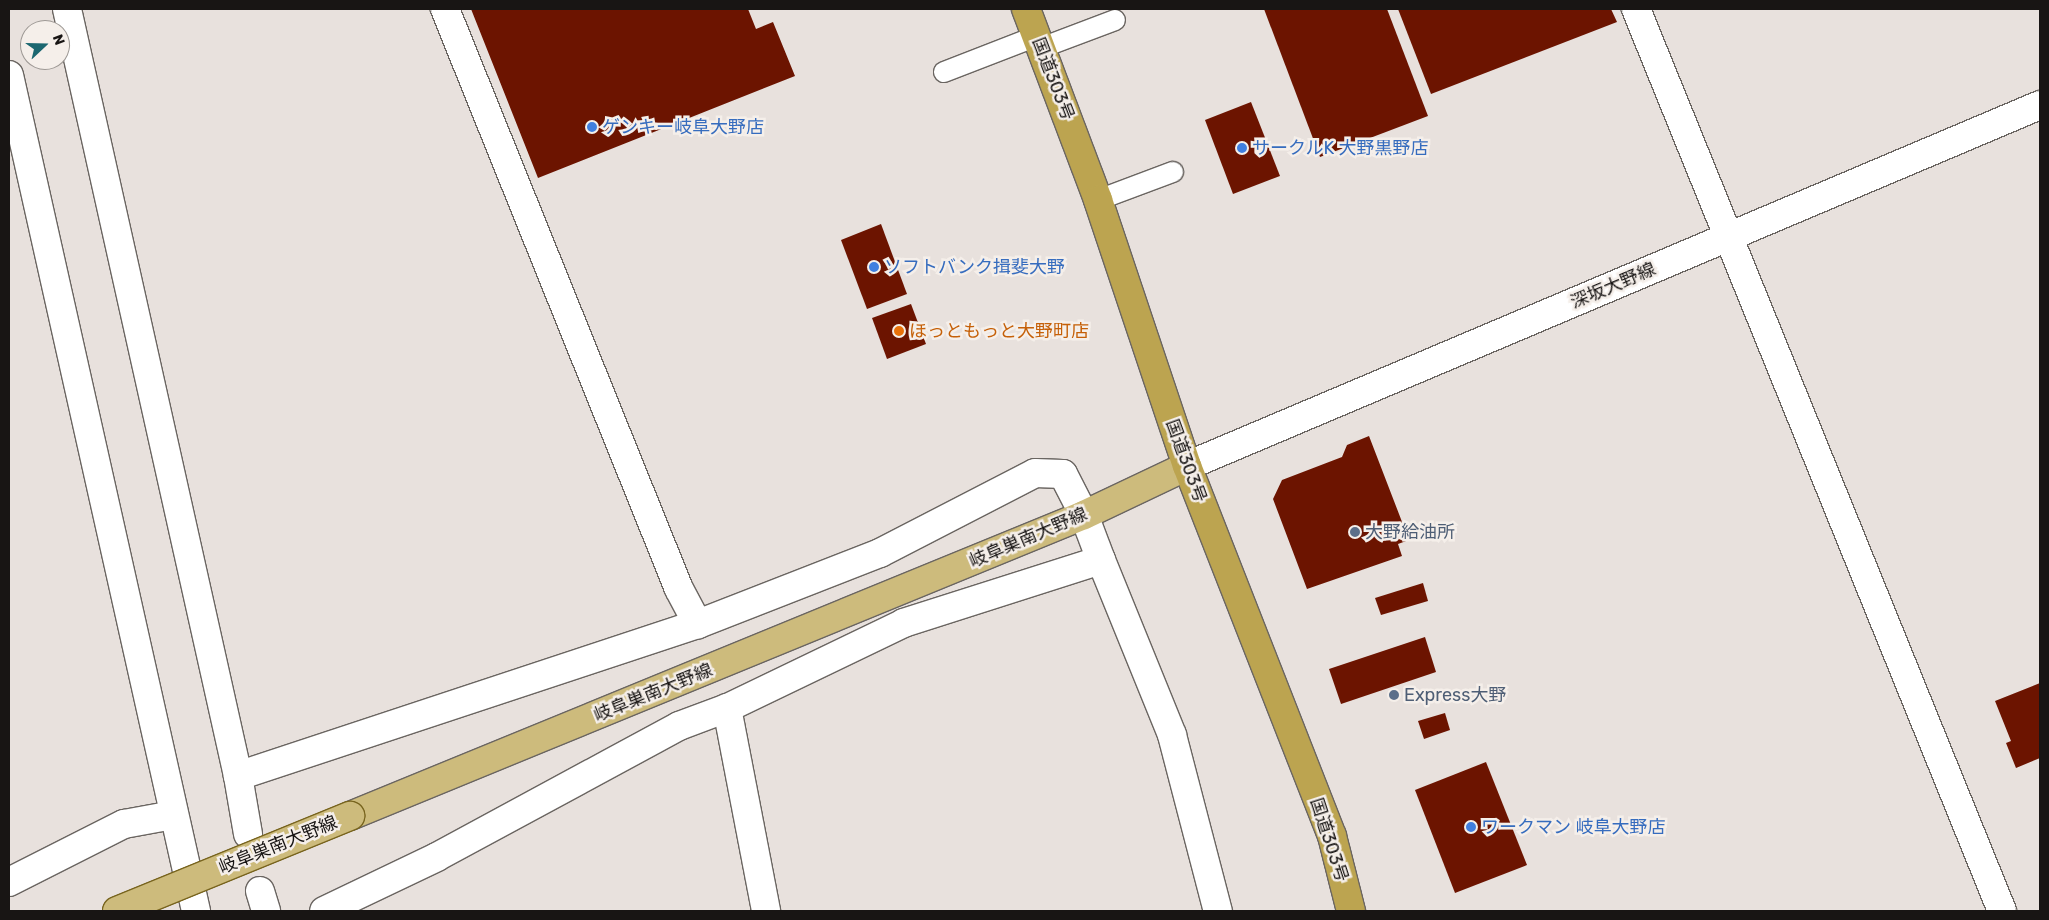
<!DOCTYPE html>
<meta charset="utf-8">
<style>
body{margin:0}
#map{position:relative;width:2049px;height:920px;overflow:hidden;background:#e8e1dd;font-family:Rubik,"Noto Sans JP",sans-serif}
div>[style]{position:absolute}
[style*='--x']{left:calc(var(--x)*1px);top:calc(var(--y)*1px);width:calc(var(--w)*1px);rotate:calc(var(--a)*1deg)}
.building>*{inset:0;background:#6c1400}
.roads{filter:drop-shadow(1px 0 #6a6561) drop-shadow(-1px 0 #6a6561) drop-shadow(0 1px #6a6561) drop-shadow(0 -1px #6a6561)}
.service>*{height:20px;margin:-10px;padding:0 10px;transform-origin:10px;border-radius:10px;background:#fff}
.minor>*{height:28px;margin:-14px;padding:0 14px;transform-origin:14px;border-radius:14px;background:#fff}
.secondary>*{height:28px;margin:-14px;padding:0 14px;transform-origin:14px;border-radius:14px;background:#fff}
.primary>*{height:28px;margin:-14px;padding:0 14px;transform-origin:14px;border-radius:14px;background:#cdbb7c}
.trunk>*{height:28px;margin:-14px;padding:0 14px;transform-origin:14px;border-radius:14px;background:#bca450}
.bridges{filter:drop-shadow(1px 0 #78641e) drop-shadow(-1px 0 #78641e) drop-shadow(0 1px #78641e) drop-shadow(0 -1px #78641e)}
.primary-bridge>*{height:28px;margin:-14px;padding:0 14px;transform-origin:14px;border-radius:14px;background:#cdbb7c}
.dots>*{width:14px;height:14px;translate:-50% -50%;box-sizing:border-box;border:2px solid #f5efea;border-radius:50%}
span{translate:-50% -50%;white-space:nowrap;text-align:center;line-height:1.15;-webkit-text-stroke:5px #f5efea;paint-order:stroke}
.street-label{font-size:18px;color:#181514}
.shop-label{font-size:18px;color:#366cbe}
.left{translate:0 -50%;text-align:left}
.food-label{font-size:18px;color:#c56008}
.service-label{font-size:18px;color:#4e5e75}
.frame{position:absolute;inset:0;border:10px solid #181514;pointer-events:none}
.north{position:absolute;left:20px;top:20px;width:50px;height:50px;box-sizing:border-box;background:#f5efea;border:1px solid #9d9894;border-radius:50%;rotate:69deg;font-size:14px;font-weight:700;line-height:20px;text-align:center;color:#181514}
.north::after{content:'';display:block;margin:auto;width:18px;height:22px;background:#1b6770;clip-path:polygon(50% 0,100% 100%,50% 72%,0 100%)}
</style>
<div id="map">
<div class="building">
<i style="clip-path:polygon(471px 9px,748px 9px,756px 29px,773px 22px,795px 76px,538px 178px)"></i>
<i style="clip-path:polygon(1264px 9px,1387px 9px,1428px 116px,1320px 157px)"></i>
<i style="clip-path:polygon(1398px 9px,1611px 9px,1617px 22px,1431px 94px)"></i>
<i style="clip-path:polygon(1251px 102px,1280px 176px,1233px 194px,1205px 120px)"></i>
<i style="clip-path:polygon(881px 224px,907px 294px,867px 309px,841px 240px)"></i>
<i style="clip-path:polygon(911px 304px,926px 344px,887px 359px,872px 318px)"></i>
<i style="clip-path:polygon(1369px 436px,1409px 540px,1398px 544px,1402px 556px,1307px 589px,1273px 499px,1282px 480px,1342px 457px,1347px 445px)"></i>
<i style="clip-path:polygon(1423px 583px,1428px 601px,1381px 615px,1375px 598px)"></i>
<i style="clip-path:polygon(1425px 637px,1436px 672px,1341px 704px,1329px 669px)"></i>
<i style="clip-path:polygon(2040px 683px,2040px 758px,2016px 768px,2006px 743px,2011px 741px,1995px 701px)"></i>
<i style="clip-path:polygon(1445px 713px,1450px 730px,1424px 739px,1418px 721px)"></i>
<i style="clip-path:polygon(1486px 762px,1527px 865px,1455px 893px,1415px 790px)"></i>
</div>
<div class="roads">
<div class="service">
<i style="--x:1041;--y:48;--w:79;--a:-20.7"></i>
<i style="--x:944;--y:72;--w:100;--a:-21.2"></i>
<i style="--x:1098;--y:200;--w:80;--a:-20.5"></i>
</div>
<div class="minor">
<i style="--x:67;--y:9;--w:786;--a:77.43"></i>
<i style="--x:238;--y:776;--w:59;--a:80.2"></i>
<i style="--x:445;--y:9;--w:625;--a:68.03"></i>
<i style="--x:679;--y:589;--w:40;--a:62"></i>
<i style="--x:1636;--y:9;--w:973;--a:67.91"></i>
<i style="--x:9;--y:75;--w:857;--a:77.39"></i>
<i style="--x:1101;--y:560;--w:189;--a:67.9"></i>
<i style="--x:1172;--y:735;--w:182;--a:75.4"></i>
<i style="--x:727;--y:708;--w:207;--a:79.1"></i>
<i style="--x:238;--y:776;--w:484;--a:-18.3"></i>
<i style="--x:698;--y:624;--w:195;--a:-21.3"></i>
<i style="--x:880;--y:553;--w:174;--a:-27.3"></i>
<i style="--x:1035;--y:473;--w:28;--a:2"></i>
<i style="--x:1063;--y:474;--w:46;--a:62.9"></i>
<i style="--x:1084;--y:515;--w:48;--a:69.3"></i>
<i style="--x:1101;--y:560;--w:207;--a:162.3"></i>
<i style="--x:904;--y:623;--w:196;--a:154.3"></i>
<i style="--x:727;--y:708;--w:51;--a:159.4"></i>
<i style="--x:679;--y:726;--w:275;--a:151.6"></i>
<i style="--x:437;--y:857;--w:125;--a:154.5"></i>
<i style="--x:9;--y:882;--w:129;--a:-26.8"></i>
<i style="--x:124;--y:824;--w:50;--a:-10.4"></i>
<i style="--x:260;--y:891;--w:21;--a:73"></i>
</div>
<div class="secondary">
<i style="--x:1187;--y:466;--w:926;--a:-22.94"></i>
</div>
<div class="primary">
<i style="--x:350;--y:816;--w:793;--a:-22.3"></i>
<i style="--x:1084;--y:515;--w:114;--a:-25.4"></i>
</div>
<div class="trunk">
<i style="--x:1026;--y:9;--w:204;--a:69.3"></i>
<i style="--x:1098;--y:200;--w:280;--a:71.5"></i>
<i style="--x:1187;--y:466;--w:397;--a:68.6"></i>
<i style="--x:1332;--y:836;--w:77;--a:75.8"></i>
</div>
</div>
<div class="bridges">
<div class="primary-bridge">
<i style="--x:117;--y:911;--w:252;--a:-22.2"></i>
</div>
</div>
<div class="dots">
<i style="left:592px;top:127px;background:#3f7fe0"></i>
<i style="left:1242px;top:148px;background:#3f7fe0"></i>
<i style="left:874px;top:267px;background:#3f7fe0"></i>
<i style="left:899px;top:331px;background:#e8710a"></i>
<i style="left:1355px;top:532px;background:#5c6f8a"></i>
<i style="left:1394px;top:695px;background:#5c6f8a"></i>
<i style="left:1471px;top:827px;background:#3f7fe0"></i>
</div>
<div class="street-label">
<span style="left:1053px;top:79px;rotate:69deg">国道303号</span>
<span style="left:1613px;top:286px;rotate:-23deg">深坂大野線</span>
<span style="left:1186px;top:461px;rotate:70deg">国道303号</span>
<span style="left:1028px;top:538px;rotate:-23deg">岐阜巣南大野線</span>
<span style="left:653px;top:693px;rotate:-22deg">岐阜巣南大野線</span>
<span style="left:1329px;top:840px;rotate:72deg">国道303号</span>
<span style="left:278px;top:845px;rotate:-22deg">岐阜巣南大野線</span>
</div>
<div class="shop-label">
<span class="left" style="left:602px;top:127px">ゲンキー岐阜大野店</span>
<span class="left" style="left:1252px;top:148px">サークルK 大野黒野店</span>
<span class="left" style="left:884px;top:267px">ソフトバンク揖斐大野</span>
<span class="left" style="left:1481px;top:827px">ワークマン 岐阜大野店</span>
</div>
<div class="food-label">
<span class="left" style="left:909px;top:331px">ほっともっと大野町店</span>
</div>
<div class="service-label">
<span class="left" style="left:1365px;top:532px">大野給油所</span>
<span class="left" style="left:1404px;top:695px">Express大野</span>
</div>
<div class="frame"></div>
<div class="north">N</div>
</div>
